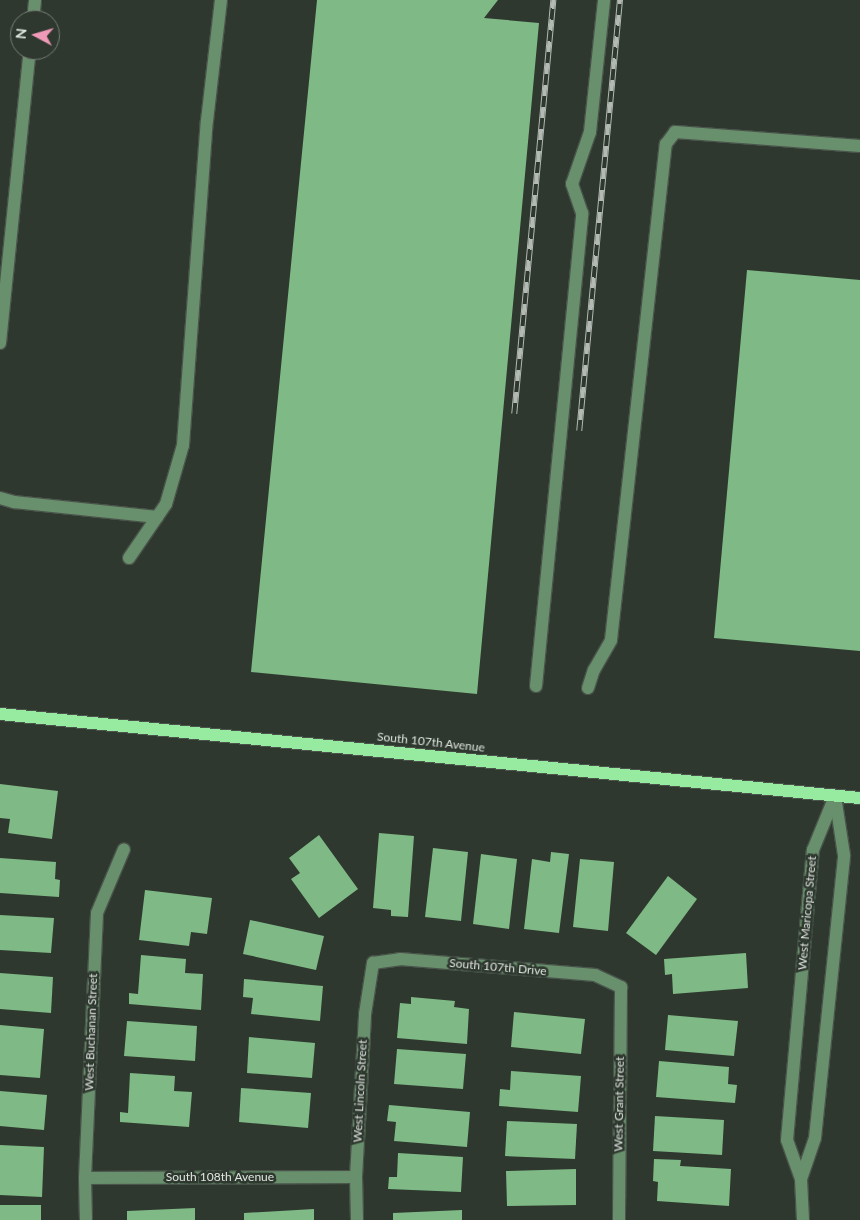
<!DOCTYPE html>
<style>
body{margin:0}
#map{position:relative;width:860px;height:1220px;overflow:hidden;background:#2e382f;font-family:Lato,sans-serif}
div>[style]{position:absolute}
[style*='--x']{left:calc(var(--x)*1px);top:calc(var(--y)*1px);width:calc(var(--w)*1px);rotate:calc(var(--a)*1deg)}
.building>*{inset:0;background:#7fb985}
.roads{filter:drop-shadow(1px 0 #4a544b) drop-shadow(-1px 0 #4a544b) drop-shadow(0 1px #4a544b) drop-shadow(0 -1px #4a544b)}
.minor>*{height:12px;margin:-6px;padding:0 6px;transform-origin:6px;border-radius:6px;background:#68906c}
.major>*{height:12px;margin:-6px;padding:0 6px;transform-origin:6px;border-radius:6px;background:#97eba1}
.rail>*{height:5.5px;margin-top:-2.75px;transform-origin:0;background:repeating-linear-gradient(90deg,#2e382f 0 11px,#b3bab3 0 22px);box-sizing:border-box;border-block:1px solid #b3bab3}
span{translate:-50% -50%;white-space:nowrap;text-align:center;line-height:1.15;-webkit-text-stroke:5px #2e382f;paint-order:stroke}
.street-label{font-size:12px;color:#dfe5df}
.north{position:absolute;left:10px;top:10px;width:50px;height:50px;box-sizing:border-box;background:#2e382f;border:1px solid #757d75;border-radius:50%;rotate:276deg;font-size:14px;font-weight:700;line-height:20px;text-align:center;color:#dfe5df}
.north::after{content:'';display:block;margin:auto;width:18px;height:22px;background:#ef9ab8;clip-path:polygon(50% 0,100% 100%,50% 72%,0 100%)}
</style>
<div id="map">
<div class="building">
<i style="clip-path:polygon(317px 0,498px 0,484px 18px,539px 23px,477px 694px,251px 672px)"></i>
<i style="clip-path:polygon(747px 270px,860px 280px,860px 651px,714px 638px)"></i>
<i style="clip-path:polygon(0 784px,58px 791px,52px 839px,8px 833px,10px 819px,0 818px)"></i>
<i style="clip-path:polygon(379px 833px,414px 836px,408px 917px,391px 916px,391px 910px,373px 908px)"></i>
<i style="clip-path:polygon(319px 835px,358px 889px,319px 918px,291px 879px,300px 873px,289px 858px)"></i>
<i style="clip-path:polygon(433px 848px,468px 852px,461px 921px,425px 917px)"></i>
<i style="clip-path:polygon(551px 852px,569px 854px,559px 933px,524px 929px,532px 859px,550px 862px)"></i>
<i style="clip-path:polygon(481px 854px,517px 859px,509px 929px,473px 924px)"></i>
<i style="clip-path:polygon(0 858px,56px 862px,55px 879px,60px 880px,59px 897px,0 893px)"></i>
<i style="clip-path:polygon(580px 859px,614px 862px,608px 931px,573px 927px)"></i>
<i style="clip-path:polygon(668px 876px,697px 899px,656px 955px,626px 933px)"></i>
<i style="clip-path:polygon(145px 890px,212px 898px,207px 934px,191px 932px,189px 946px,139px 940px)"></i>
<i style="clip-path:polygon(0 915px,54px 918px,51px 953px,0 950px)"></i>
<i style="clip-path:polygon(250px 920px,324px 936px,316px 970px,243px 954px)"></i>
<i style="clip-path:polygon(746px 953px,748px 988px,673px 994px,672px 974px,665px 975px,664px 959px)"></i>
<i style="clip-path:polygon(141px 955px,186px 959px,185px 973px,203px 974px,201px 1010px,129px 1004px,129px 993px,138px 994px)"></i>
<i style="clip-path:polygon(0 973px,53px 977px,51px 1013px,0 1009px)"></i>
<i style="clip-path:polygon(244px 979px,323px 986px,320px 1021px,251px 1014px,253px 998px,243px 997px)"></i>
<i style="clip-path:polygon(411px 997px,455px 1001px,454px 1007px,469px 1009px,467px 1044px,397px 1038px,400px 1003px,411px 1004px)"></i>
<i style="clip-path:polygon(514px 1012px,585px 1019px,581px 1054px,511px 1047px)"></i>
<i style="clip-path:polygon(668px 1015px,738px 1021px,734px 1056px,665px 1050px)"></i>
<i style="clip-path:polygon(127px 1021px,197px 1026px,195px 1061px,124px 1056px)"></i>
<i style="clip-path:polygon(0 1025px,44px 1029px,40px 1078px,0 1075px)"></i>
<i style="clip-path:polygon(249px 1037px,315px 1043px,312px 1078px,247px 1073px)"></i>
<i style="clip-path:polygon(397px 1049px,466px 1054px,463px 1089px,394px 1084px)"></i>
<i style="clip-path:polygon(659px 1061px,729px 1067px,728px 1084px,737px 1085px,735px 1103px,656px 1097px)"></i>
<i style="clip-path:polygon(511px 1071px,581px 1076px,578px 1112px,499px 1106px,500px 1089px,510px 1090px)"></i>
<i style="clip-path:polygon(130px 1073px,175px 1076px,174px 1091px,192px 1092px,189px 1127px,120px 1122px,120px 1112px,128px 1113px)"></i>
<i style="clip-path:polygon(241px 1088px,311px 1093px,308px 1128px,239px 1122px)"></i>
<i style="clip-path:polygon(0 1091px,47px 1095px,44px 1130px,0 1126px)"></i>
<i style="clip-path:polygon(389px 1105px,470px 1112px,467px 1147px,394px 1141px,396px 1122px,387px 1121px)"></i>
<i style="clip-path:polygon(655px 1116px,724px 1120px,722px 1155px,653px 1151px)"></i>
<i style="clip-path:polygon(507px 1121px,577px 1124px,575px 1159px,505px 1156px)"></i>
<i style="clip-path:polygon(0 1145px,44px 1147px,42px 1197px,0 1195px)"></i>
<i style="clip-path:polygon(398px 1153px,463px 1157px,461px 1192px,388px 1189px,389px 1177px,397px 1177px)"></i>
<i style="clip-path:polygon(654px 1159px,681px 1160px,680px 1166px,731px 1169px,729px 1206px,657px 1201px,658px 1182px,653px 1181px)"></i>
<i style="clip-path:polygon(576px 1169px,576px 1205px,507px 1206px,506px 1171px)"></i>
<i style="clip-path:polygon(0 1205px,41px 1205px,41px 1220px,0 1220px)"></i>
<i style="clip-path:polygon(195px 1208px,195px 1220px,127px 1220px,127px 1211px)"></i>
<i style="clip-path:polygon(314px 1209px,314px 1220px,244px 1220px,244px 1213px)"></i>
<i style="clip-path:polygon(462px 1210px,462px 1220px,393px 1220px,393px 1213px)"></i>
</div>
<div class="roads">
<div class="minor">
<i style="--x:33;--y:20;--w:20;--a:-84"></i>
<i style="--x:0;--y:343;--w:295;--a:-84.2"></i>
<i style="--x:0;--y:498;--w:15;--a:16"></i>
<i style="--x:14;--y:502;--w:144;--a:6"></i>
<i style="--x:129;--y:558;--w:65;--a:-55.6"></i>
<i style="--x:166;--y:504;--w:61;--a:-73.9"></i>
<i style="--x:183;--y:445;--w:325;--a:-85.8"></i>
<i style="--x:207;--y:121;--w:122;--a:-83.4"></i>
<i style="--x:536;--y:686;--w:475;--a:-84.4"></i>
<i style="--x:582;--y:213;--w:31;--a:-109"></i>
<i style="--x:572;--y:184;--w:55;--a:-70.9"></i>
<i style="--x:590;--y:132;--w:133;--a:-83.9"></i>
<i style="--x:588;--y:688;--w:19;--a:-72"></i>
<i style="--x:594;--y:670;--w:34;--a:-60"></i>
<i style="--x:611;--y:640;--w:499;--a:-83.7"></i>
<i style="--x:666;--y:144;--w:15;--a:-53"></i>
<i style="--x:675;--y:132;--w:186;--a:4.3"></i>
<i style="--x:85;--y:1178;--w:271;--a:-0.2"></i>
<i style="--x:801;--y:1179;--w:43;--a:-71.1"></i>
<i style="--x:815;--y:1138;--w:284;--a:-84.1"></i>
<i style="--x:844;--y:855;--w:60;--a:-98.7"></i>
<i style="--x:86;--y:1220;--w:42;--a:-91.4"></i>
<i style="--x:85;--y:1178;--w:265;--a:-87.4"></i>
<i style="--x:97;--y:913;--w:69;--a:-67.1"></i>
<i style="--x:357;--y:1220;--w:43;--a:-91.3"></i>
<i style="--x:356;--y:1177;--w:163;--a:-86.8"></i>
<i style="--x:365;--y:1014;--w:52;--a:-81.1"></i>
<i style="--x:373;--y:963;--w:27;--a:-8"></i>
<i style="--x:400;--y:959;--w:196;--a:4.7"></i>
<i style="--x:595;--y:975;--w:29;--a:25"></i>
<i style="--x:621;--y:987;--w:233;--a:90.5"></i>
<i style="--x:803;--y:1220;--w:41;--a:-92.8"></i>
<i style="--x:801;--y:1179;--w:41;--a:-109.7"></i>
<i style="--x:787;--y:1140;--w:291;--a:-84.9"></i>
<i style="--x:813;--y:850;--w:58;--a:-67.8"></i>
</div>
<div class="major">
<i style="--x:0;--y:714;--w:864;--a:5.58"></i>
</div>
</div>
<div class="rail">
<i style="--x:514;--y:414;--w:416;--a:-84.6"></i>
<i style="--x:579;--y:431;--w:433;--a:-84.6"></i>
</div>
<div class="street-label">
<span style="left:431px;top:742px;rotate:6deg">South 107th Avenue</span>
<span style="left:807px;top:913px;rotate:-85deg">West Maricopa Street</span>
<span style="left:498px;top:967px;rotate:5deg">South 107th Drive</span>
<span style="left:91px;top:1032px;rotate:-88deg">West Buchanan Street</span>
<span style="left:360px;top:1091px;rotate:-87deg">West Lincoln Street</span>
<span style="left:619px;top:1104px;rotate:-89deg">West Grant Street</span>
<span style="left:220px;top:1177px">South 108th Avenue</span>
</div>
<div class="north">N</div>
</div>
